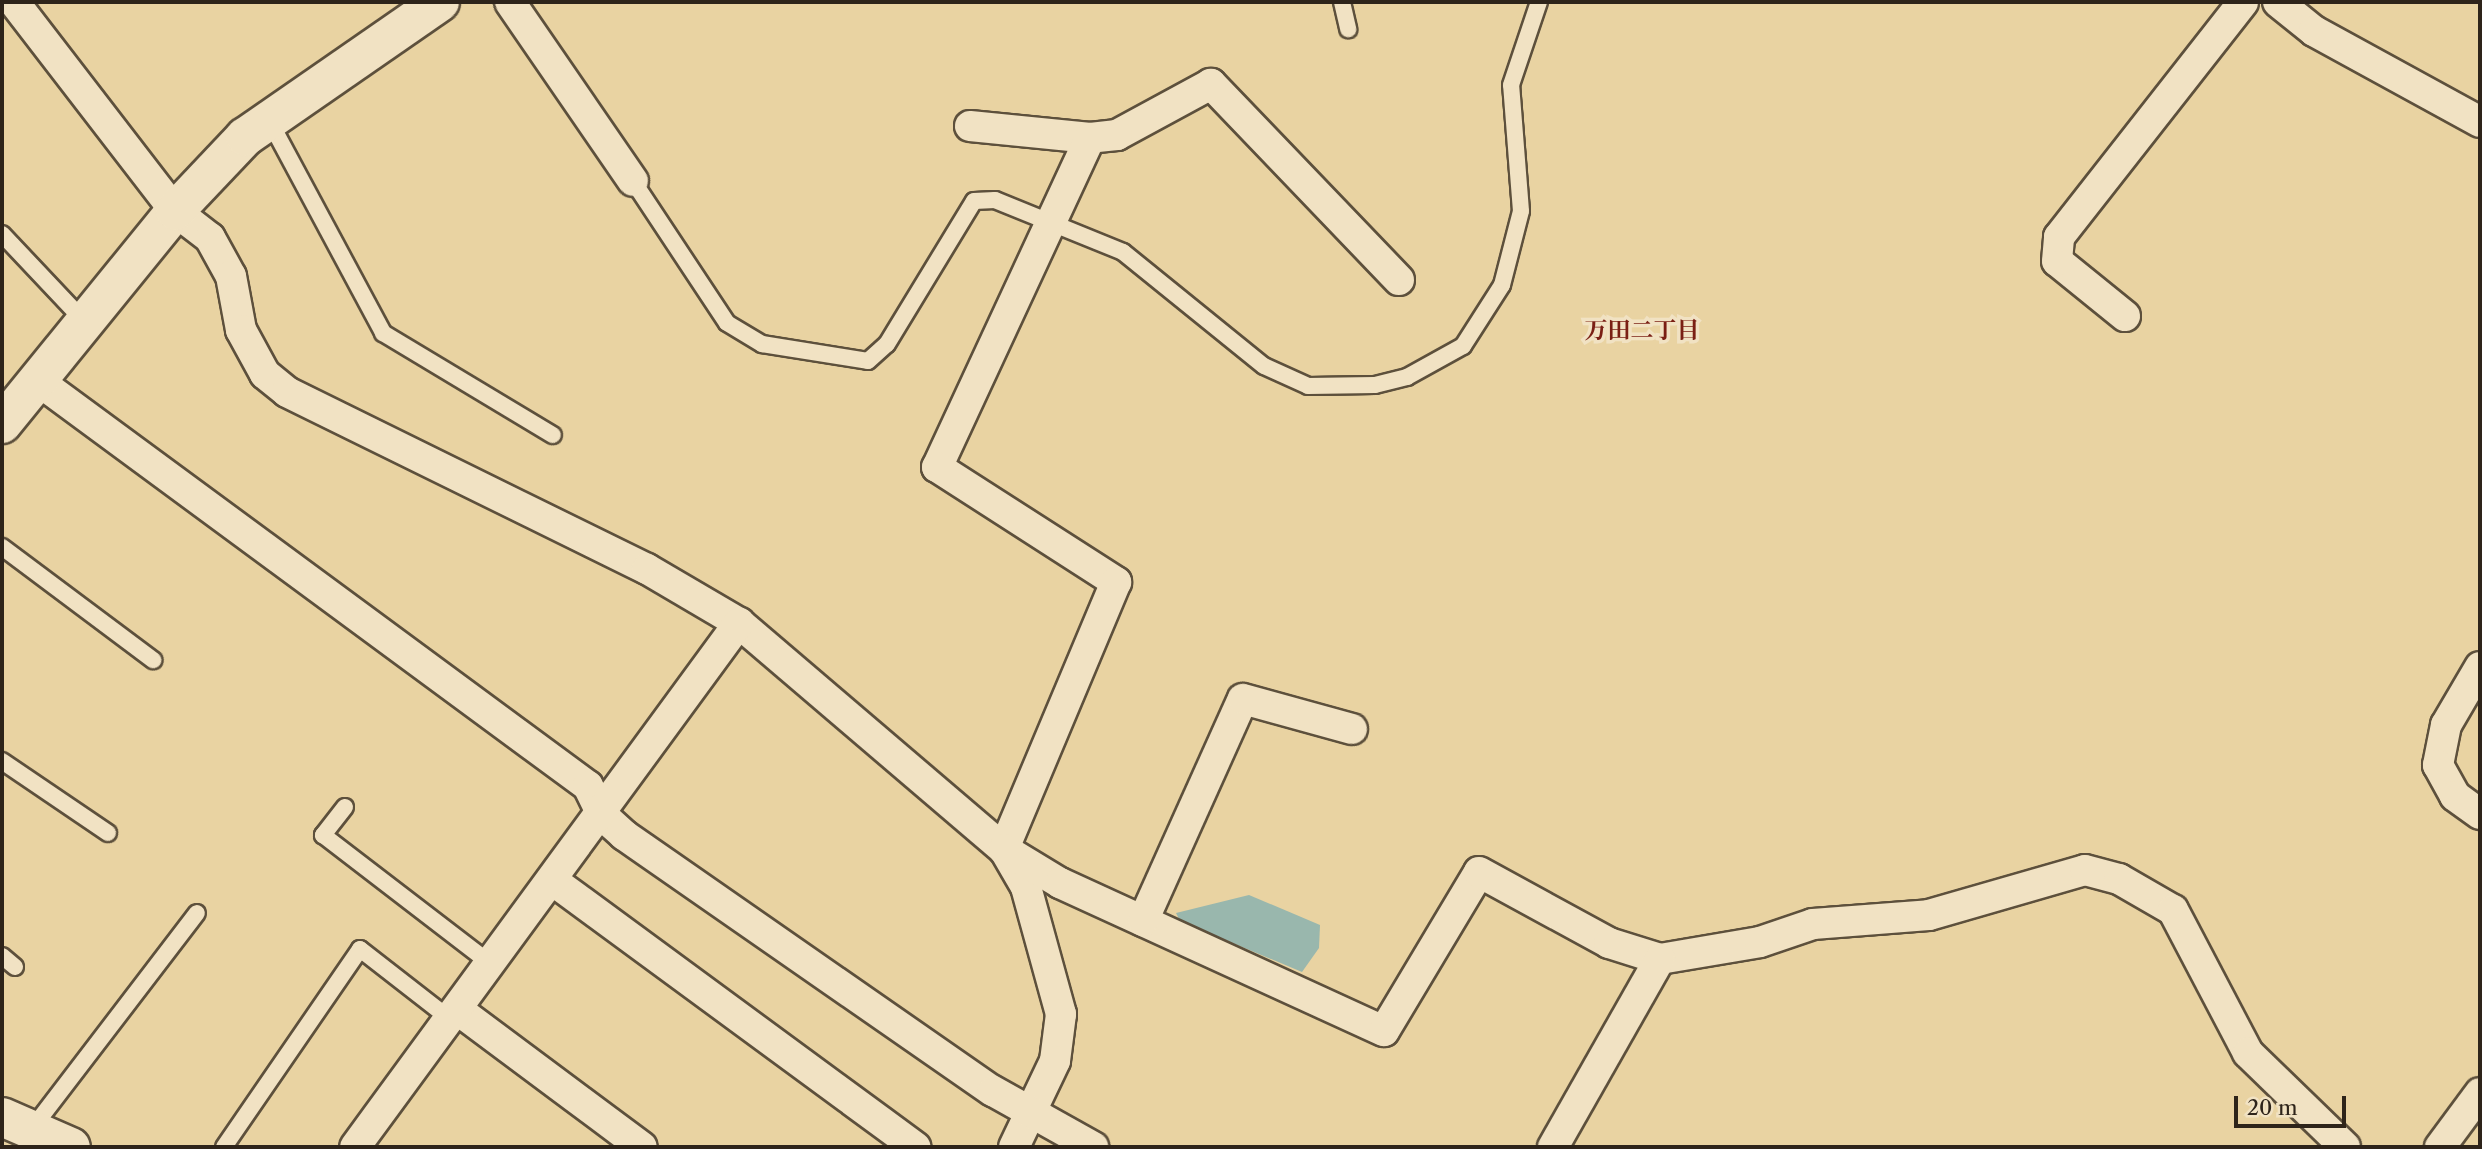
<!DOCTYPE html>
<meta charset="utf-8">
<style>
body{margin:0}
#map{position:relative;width:2482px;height:1149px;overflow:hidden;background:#e9d3a2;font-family:"Libre Caslon Text","Noto Serif JP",serif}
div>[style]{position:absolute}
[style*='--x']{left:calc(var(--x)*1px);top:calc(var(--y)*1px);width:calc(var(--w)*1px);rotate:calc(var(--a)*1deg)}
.water>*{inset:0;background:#99b7ad}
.roads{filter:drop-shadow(2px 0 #5d503c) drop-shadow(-2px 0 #5d503c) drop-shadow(0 2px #5d503c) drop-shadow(0 -2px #5d503c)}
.service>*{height:16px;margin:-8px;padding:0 8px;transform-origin:8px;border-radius:8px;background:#f1e2c3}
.minor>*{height:30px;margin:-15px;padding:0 15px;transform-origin:15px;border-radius:15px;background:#f1e2c3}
.tertiary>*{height:38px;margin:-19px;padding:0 19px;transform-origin:19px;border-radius:19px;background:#f1e2c3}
span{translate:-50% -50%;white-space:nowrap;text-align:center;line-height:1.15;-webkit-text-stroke:7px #f1e2c3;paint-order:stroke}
.neighbourhood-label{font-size:23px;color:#7a1f14;font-weight:700}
.frame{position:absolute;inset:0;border:4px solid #2e241a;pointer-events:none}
.scale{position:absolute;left:2234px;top:1096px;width:112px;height:32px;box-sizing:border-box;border:4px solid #2e241a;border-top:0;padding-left:9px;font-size:21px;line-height:24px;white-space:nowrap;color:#2e241a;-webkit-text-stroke:5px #f1e2c3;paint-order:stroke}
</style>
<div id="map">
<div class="water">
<i style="clip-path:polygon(1249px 895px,1320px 925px,1319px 948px,1302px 972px,1180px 921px,1176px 913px)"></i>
</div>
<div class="roads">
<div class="service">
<i style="--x:1342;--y:2;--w:28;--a:77"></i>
<i style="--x:269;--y:120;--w:242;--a:61.8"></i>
<i style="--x:383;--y:333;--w:198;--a:31"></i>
<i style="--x:633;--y:181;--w:170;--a:56.5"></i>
<i style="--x:727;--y:323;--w:41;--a:31"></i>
<i style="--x:762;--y:344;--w:107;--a:9.1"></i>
<i style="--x:868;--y:361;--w:25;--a:-42"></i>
<i style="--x:887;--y:344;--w:167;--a:-58.7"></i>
<i style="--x:974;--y:201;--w:21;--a:-3"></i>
<i style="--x:995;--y:200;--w:138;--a:22.1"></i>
<i style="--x:1123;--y:252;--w:181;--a:39"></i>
<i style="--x:1264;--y:366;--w:48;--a:24.4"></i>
<i style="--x:1308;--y:386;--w:67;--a:-0.9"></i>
<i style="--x:1375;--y:385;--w:33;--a:-14"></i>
<i style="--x:1407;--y:377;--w:64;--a:-29"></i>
<i style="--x:1463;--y:346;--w:72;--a:-57.4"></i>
<i style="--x:1502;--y:285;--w:76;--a:-75.6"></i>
<i style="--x:1521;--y:211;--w:126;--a:-94.5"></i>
<i style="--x:1511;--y:85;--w:88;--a:-71.4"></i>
<i style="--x:2;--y:234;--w:120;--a:46.7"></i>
<i style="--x:2;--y:547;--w:189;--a:36.8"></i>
<i style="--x:2;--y:761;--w:128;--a:34.2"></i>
<i style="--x:345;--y:807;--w:36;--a:128"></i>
<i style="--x:323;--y:835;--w:212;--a:37.5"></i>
<i style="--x:2;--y:956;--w:17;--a:40"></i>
<i style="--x:31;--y:1130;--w:273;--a:-52.6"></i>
<i style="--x:224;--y:1147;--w:240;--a:-55.5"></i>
<i style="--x:360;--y:949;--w:114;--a:37.9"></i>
</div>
<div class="minor">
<i style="--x:14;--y:2;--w:264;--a:52.4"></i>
<i style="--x:175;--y:211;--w:44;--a:37.6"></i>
<i style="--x:210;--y:238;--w:43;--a:61.1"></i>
<i style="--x:231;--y:276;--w:55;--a:79.5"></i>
<i style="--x:241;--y:330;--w:50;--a:61.4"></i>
<i style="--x:265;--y:374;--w:28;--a:39"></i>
<i style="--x:287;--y:392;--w:401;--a:26.2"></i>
<i style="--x:647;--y:569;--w:107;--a:30.4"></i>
<i style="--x:739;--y:623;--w:348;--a:40.5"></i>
<i style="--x:1004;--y:849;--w:44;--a:59.9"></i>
<i style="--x:1026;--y:887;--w:132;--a:74.6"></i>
<i style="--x:1061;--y:1014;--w:47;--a:97.3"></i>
<i style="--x:1055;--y:1061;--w:95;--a:115.5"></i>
<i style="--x:510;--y:2;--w:217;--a:55.5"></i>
<i style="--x:2278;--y:2;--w:46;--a:38.9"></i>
<i style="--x:2314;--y:31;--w:189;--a:28.7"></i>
<i style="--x:970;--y:126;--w:121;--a:5.7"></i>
<i style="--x:1399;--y:280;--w:272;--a:-133.8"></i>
<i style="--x:1211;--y:84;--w:107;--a:151.5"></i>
<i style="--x:1117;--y:135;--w:27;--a:174"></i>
<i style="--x:1090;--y:138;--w:363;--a:114.9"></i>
<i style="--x:937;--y:467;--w:213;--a:32.7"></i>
<i style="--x:1116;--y:582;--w:290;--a:112.8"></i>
<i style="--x:1004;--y:849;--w:66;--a:31.3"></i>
<i style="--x:1060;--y:883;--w:356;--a:24.6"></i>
<i style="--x:1384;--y:1031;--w:185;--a:-59.1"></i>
<i style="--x:1479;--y:872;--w:148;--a:28.6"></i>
<i style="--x:1609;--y:943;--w:53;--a:17.4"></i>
<i style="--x:1660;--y:959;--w:101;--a:-9.6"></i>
<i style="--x:1760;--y:942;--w:56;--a:-18.8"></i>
<i style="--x:1813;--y:924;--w:116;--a:-4.4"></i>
<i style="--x:1929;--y:915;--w:162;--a:-16.1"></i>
<i style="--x:2085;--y:870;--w:35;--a:15"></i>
<i style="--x:2119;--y:879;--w:62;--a:29.9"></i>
<i style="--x:2173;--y:910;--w:161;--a:62.3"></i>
<i style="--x:2248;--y:1053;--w:135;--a:44.1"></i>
<i style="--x:2125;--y:316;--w:87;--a:-141"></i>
<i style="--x:2057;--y:261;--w:24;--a:-85"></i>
<i style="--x:2059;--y:237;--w:298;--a:-51.9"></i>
<i style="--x:37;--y:380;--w:684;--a:36.38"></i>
<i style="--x:588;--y:786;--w:32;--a:64"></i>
<i style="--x:602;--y:815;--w:30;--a:42"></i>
<i style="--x:624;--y:835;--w:449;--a:34.8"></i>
<i style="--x:993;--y:1091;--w:115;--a:29.2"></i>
<i style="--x:2480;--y:667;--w:67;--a:120.4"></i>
<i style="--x:2446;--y:725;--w:41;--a:101.3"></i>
<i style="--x:2438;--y:765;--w:35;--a:61"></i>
<i style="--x:2455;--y:796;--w:31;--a:36"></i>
<i style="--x:552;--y:880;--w:451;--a:36.3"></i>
<i style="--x:1143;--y:921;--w:243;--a:-65.8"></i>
<i style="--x:1243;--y:699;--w:113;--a:15.4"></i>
<i style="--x:458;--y:1010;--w:229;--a:36.7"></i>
<i style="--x:355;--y:1147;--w:650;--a:-53.77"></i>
<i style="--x:1553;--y:1147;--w:216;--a:-60.4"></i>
<i style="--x:2440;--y:1147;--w:67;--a:-53.5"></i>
</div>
<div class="tertiary">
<i style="--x:2;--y:424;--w:274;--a:-50.9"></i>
<i style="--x:175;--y:211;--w:102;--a:-46.6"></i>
<i style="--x:245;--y:137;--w:237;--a:-34.7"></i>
<i style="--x:2;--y:1117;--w:75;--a:23.5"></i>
</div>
</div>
<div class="neighbourhood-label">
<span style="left:1642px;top:330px">万田二丁目</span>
</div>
<div class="frame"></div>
<div class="scale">20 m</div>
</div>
